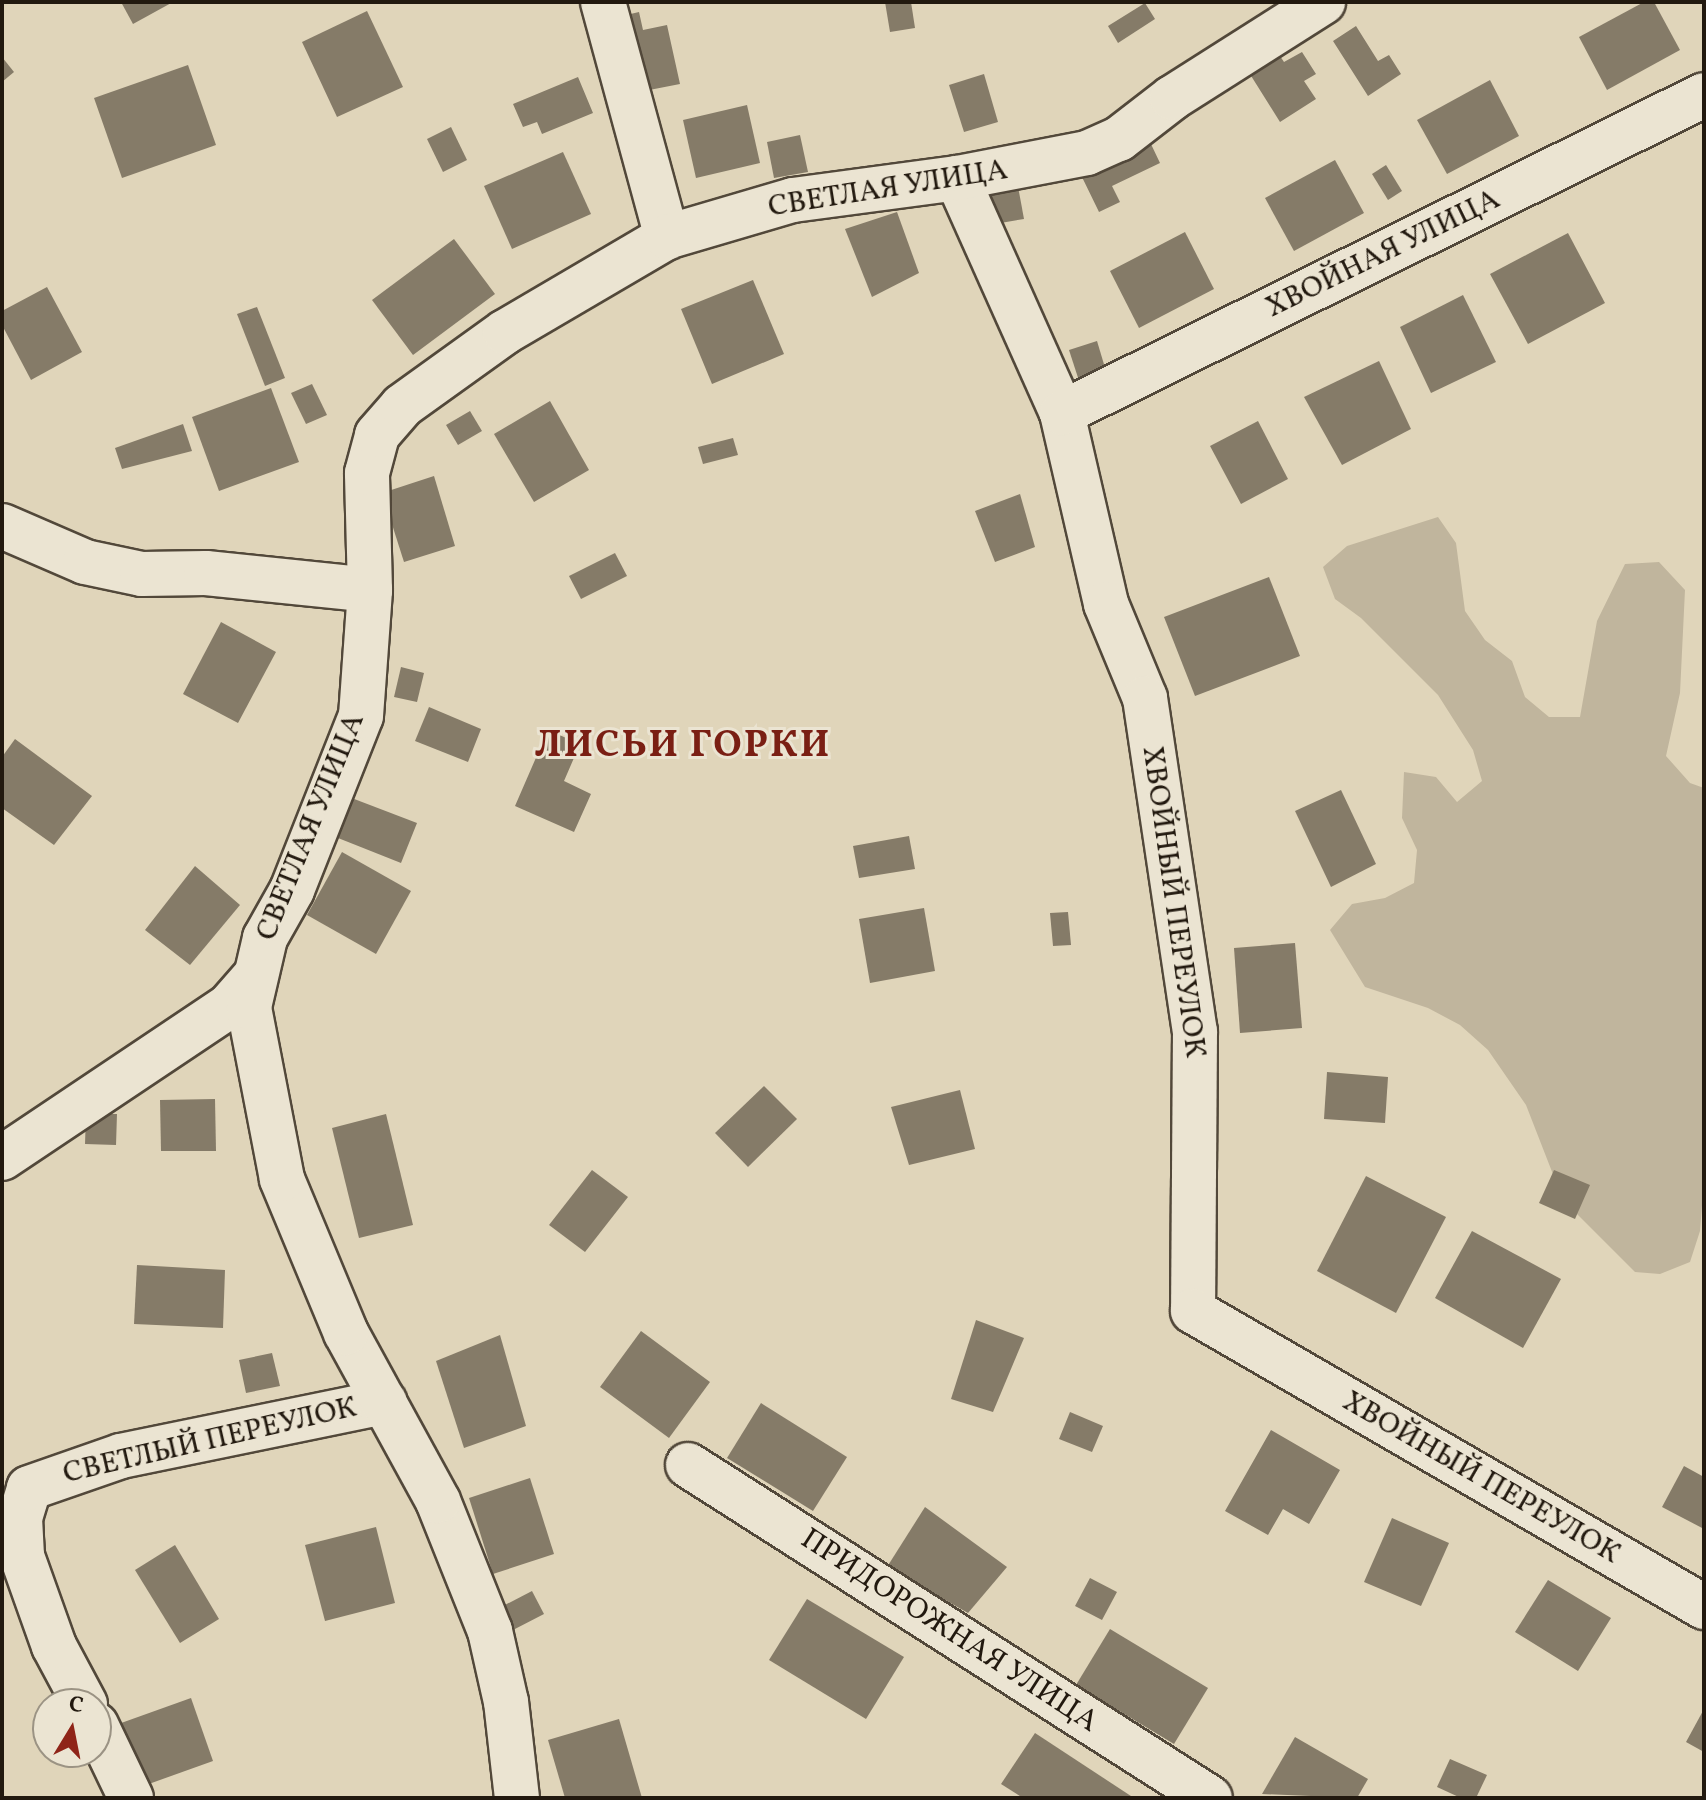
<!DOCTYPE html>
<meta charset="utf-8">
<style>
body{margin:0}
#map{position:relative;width:1706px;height:1800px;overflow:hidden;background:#e0d5ba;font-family:Vollkorn,serif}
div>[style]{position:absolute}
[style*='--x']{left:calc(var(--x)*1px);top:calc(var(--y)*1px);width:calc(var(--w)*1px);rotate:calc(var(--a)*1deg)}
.green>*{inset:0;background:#c0b59d}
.building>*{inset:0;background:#857b68}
.roads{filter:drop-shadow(2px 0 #52483a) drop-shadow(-2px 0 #52483a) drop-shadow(0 2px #52483a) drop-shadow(0 -2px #52483a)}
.minor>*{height:44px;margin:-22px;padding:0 22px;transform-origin:22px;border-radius:22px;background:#ebe4d2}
span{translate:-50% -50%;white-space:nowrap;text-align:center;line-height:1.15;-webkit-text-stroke:6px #ebe4d2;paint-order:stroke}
.street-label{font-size:30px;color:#22190f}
.district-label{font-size:38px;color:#7a1f14;font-weight:700;letter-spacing:2px}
.frame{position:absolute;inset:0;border:4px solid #22190f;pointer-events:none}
.north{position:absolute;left:32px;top:1688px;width:80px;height:80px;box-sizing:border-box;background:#ebe4d2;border:2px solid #9b9384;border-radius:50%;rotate:10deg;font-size:22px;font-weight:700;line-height:32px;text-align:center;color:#22190f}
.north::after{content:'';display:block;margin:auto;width:28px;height:36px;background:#8f2418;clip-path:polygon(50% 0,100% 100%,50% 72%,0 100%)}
</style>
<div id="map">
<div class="green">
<i style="clip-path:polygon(1438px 517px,1456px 543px,1465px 611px,1485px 640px,1512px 661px,1525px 697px,1549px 717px,1580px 717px,1597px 621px,1625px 564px,1659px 562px,1685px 590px,1680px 693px,1666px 756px,1690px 783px,1704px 788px,1704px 1180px,1700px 1231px,1690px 1262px,1660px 1274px,1635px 1272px,1563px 1200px,1526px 1105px,1488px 1050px,1460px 1025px,1428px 1008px,1365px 987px,1330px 930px,1352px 904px,1385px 898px,1414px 883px,1417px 850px,1402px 818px,1404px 772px,1436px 777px,1457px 802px,1482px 781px,1473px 750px,1438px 695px,1361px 618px,1335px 599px,1323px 567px,1347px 546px)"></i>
</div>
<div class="building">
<i style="clip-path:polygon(121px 2px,173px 2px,133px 24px)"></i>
<i style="clip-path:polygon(885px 2px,911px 2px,915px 28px,890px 32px)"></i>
<i style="clip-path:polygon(1644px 2px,1654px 2px,1680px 50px,1607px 90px,1579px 37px)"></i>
<i style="clip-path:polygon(1145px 3px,1155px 19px,1118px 43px,1108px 26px)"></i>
<i style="clip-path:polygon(367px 11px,403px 87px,337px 117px,302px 42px)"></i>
<i style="clip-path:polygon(639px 12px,643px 30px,667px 25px,680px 84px,639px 92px,622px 16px)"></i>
<i style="clip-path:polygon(1356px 26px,1378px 61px,1389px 55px,1401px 74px,1368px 96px,1333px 41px)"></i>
<i style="clip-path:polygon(1302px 52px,1316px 74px,1304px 81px,1316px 99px,1280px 122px,1248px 71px,1278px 53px,1284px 62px)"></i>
<i style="clip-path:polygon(2px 57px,14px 72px,2px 82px)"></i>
<i style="clip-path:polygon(188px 65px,216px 145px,122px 178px,94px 98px)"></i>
<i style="clip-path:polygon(984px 74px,998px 122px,964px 132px,949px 85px)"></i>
<i style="clip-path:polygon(578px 77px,593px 113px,542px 134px,537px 122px,523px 127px,513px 104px)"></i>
<i style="clip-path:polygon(1490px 80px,1519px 136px,1447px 174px,1417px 120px)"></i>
<i style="clip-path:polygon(747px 105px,760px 163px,696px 178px,683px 120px)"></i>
<i style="clip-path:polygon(451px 127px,467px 160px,443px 172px,427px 139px)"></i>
<i style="clip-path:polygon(800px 135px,808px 172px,774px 178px,767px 142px)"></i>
<i style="clip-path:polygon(1150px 142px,1160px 163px,1112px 186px,1120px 202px,1099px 212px,1081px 175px)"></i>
<i style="clip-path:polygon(563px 152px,591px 214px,512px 249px,484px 186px)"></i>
<i style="clip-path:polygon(1335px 160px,1364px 213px,1294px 251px,1265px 198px)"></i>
<i style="clip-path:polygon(1386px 165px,1402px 191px,1388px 200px,1372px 174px)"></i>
<i style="clip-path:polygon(1017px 181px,1024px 219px,983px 226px,976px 189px)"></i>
<i style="clip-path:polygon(897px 212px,919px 273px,872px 297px,845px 229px)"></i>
<i style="clip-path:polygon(1185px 232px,1214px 289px,1139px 328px,1110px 271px)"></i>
<i style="clip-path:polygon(1568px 233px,1605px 303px,1528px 344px,1490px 274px)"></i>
<i style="clip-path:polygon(454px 239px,495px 294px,413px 355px,372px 300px)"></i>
<i style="clip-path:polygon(753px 280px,784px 354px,712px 384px,681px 309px)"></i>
<i style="clip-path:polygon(47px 287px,82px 352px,31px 380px,2px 325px,2px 311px)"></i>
<i style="clip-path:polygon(1463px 295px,1496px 362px,1431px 393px,1400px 327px)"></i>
<i style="clip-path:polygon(257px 307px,285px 378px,265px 386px,237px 314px)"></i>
<i style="clip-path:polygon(1097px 341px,1109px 381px,1082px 390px,1069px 350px)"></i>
<i style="clip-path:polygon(1379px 361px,1411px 429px,1342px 465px,1304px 397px)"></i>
<i style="clip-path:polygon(312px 384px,327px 415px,306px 424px,291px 393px)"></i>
<i style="clip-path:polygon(271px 388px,299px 462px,219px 491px,192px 417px)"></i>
<i style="clip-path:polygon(550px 401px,589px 470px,534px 502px,494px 434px)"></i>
<i style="clip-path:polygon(470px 411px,482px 431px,458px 445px,446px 425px)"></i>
<i style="clip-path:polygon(1258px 421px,1288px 479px,1241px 504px,1210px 446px)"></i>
<i style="clip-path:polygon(183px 424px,192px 451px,122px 469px,115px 448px)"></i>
<i style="clip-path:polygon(733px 438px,738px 455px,703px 464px,698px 447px)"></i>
<i style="clip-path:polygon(434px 476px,455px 546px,404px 562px,382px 493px)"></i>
<i style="clip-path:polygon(1020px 494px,1035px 547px,995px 562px,975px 511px)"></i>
<i style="clip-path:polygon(615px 553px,627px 576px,581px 599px,569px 576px)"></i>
<i style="clip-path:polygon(1269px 577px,1300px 656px,1195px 696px,1164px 617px)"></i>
<i style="clip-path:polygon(221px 622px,276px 652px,238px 723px,183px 694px)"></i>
<i style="clip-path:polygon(401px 667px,424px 673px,417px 702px,394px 697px)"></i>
<i style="clip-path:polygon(429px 707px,481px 729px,468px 762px,415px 741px)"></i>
<i style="clip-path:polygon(548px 730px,580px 744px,564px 781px,591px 794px,574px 832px,515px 806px)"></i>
<i style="clip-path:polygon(15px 739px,92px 796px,54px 845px,2px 808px,2px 757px)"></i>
<i style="clip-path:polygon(1341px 790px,1376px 864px,1331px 887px,1295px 811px)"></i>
<i style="clip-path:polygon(349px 797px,417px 823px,401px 863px,333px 836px)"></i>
<i style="clip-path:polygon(909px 836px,915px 869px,859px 878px,853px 846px)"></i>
<i style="clip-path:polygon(342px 852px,411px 891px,376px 954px,307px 915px)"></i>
<i style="clip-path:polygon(195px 866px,240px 905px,190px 965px,145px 930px)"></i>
<i style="clip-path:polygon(924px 908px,935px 971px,870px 983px,859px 919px)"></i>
<i style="clip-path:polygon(1068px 912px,1071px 945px,1053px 946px,1050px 913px)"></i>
<i style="clip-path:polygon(1295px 943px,1302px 1028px,1240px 1033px,1234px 948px)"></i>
<i style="clip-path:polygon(1327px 1072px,1388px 1077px,1385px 1123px,1324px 1119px)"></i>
<i style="clip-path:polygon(764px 1086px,797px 1119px,748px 1167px,715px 1133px)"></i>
<i style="clip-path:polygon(960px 1090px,975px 1149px,909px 1165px,891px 1107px)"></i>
<i style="clip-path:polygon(215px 1099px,216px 1151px,161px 1151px,160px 1100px)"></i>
<i style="clip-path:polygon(86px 1114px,117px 1114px,116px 1145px,85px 1144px)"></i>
<i style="clip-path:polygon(386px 1114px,413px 1225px,359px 1238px,332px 1128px)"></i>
<i style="clip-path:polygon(592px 1170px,628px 1197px,585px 1252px,549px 1225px)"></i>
<i style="clip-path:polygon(1554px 1170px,1590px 1185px,1575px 1219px,1539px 1203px)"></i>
<i style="clip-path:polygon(1366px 1176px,1446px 1217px,1396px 1313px,1317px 1271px)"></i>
<i style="clip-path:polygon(1472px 1231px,1561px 1279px,1523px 1348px,1435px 1298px)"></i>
<i style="clip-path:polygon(137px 1265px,225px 1270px,223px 1328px,134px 1324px)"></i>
<i style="clip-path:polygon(976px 1320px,1024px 1338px,993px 1412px,951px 1399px)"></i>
<i style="clip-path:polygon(641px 1331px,710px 1382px,669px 1438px,600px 1387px)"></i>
<i style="clip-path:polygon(500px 1335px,526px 1426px,464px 1448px,436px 1361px)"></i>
<i style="clip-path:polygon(272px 1353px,280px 1386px,246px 1393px,239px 1360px)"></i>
<i style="clip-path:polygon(761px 1403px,847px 1457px,813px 1511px,727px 1458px)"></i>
<i style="clip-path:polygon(1070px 1412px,1103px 1426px,1092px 1452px,1059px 1439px)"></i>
<i style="clip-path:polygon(1271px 1430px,1340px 1470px,1309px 1524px,1283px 1509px,1268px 1535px,1225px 1511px)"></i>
<i style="clip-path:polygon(1684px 1466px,1704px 1477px,1704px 1529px,1662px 1507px)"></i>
<i style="clip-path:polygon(530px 1478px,554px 1554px,493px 1574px,469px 1498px)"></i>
<i style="clip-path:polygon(925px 1507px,1007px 1567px,968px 1613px,887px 1567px)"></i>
<i style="clip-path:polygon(1392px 1518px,1449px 1543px,1421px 1606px,1364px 1582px)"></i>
<i style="clip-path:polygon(376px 1527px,395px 1603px,325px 1621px,305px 1545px)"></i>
<i style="clip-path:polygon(175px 1545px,219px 1619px,180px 1643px,135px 1570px)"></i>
<i style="clip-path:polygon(1090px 1578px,1117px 1592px,1102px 1620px,1075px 1606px)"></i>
<i style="clip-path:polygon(1548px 1580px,1611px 1618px,1578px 1671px,1515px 1632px)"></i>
<i style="clip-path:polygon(532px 1591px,544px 1614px,513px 1630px,501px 1607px)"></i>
<i style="clip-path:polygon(807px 1599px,904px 1657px,866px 1719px,769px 1660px)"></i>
<i style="clip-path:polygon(1110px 1629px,1208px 1688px,1174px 1744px,1076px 1685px)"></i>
<i style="clip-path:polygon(191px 1698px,213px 1761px,132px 1790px,110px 1727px)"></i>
<i style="clip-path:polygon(1704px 1709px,1704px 1752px,1686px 1742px)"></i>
<i style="clip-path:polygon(619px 1719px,642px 1798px,565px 1798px,548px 1740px)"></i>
<i style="clip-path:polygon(1035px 1733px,1134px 1798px,1023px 1798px,1001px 1784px)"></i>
<i style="clip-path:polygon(1295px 1737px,1368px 1779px,1357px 1798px,1262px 1794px)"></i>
<i style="clip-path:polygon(1450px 1759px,1487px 1775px,1476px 1798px,1461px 1798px,1437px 1787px)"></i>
</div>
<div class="roads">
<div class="minor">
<i style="--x:603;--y:2;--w:244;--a:74.8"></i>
<i style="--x:957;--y:178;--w:257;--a:65.9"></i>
<i style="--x:1062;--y:413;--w:196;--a:77"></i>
<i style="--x:1106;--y:604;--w:102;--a:67.5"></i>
<i style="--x:1145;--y:698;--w:337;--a:81.5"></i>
<i style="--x:1195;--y:1031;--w:280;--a:90.4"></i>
<i style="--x:1193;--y:1311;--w:591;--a:30.08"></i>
<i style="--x:1062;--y:413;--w:716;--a:-26.35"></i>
<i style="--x:2;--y:526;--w:90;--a:23.4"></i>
<i style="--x:85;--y:562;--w:58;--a:11.9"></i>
<i style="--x:142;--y:574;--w:64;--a:-0.9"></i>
<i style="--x:206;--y:573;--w:165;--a:5.9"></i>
<i style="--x:2;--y:1158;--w:273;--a:-33.8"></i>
<i style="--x:229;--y:1006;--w:37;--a:-49"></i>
<i style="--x:688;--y:1465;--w:619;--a:32.54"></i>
<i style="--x:85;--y:1704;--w:66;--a:-118.1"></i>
<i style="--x:54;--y:1646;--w:96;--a:-109.6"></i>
<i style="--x:22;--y:1556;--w:38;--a:-93"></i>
<i style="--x:20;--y:1518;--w:31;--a:-73"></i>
<i style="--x:29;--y:1488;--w:97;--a:-19.2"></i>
<i style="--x:121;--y:1456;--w:269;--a:-11.6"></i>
<i style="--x:96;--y:1725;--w:81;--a:64.4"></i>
<i style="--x:517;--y:1798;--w:97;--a:-96.5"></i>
<i style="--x:506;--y:1702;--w:73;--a:-102.7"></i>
<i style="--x:490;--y:1631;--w:140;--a:-111.8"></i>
<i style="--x:438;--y:1501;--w:192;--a:-118.7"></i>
<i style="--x:346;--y:1333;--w:167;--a:-112.6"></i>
<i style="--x:282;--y:1179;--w:175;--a:-100.9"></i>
<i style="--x:249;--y:1007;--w:71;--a:-76.9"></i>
<i style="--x:265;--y:938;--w:55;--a:-60.6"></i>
<i style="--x:292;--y:890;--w:187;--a:-68.4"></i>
<i style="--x:361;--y:716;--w:126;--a:-85.9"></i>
<i style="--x:370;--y:590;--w:117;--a:-91.5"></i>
<i style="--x:367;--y:473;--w:39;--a:-75"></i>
<i style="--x:377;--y:435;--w:38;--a:-49"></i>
<i style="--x:402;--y:406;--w:127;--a:-35.7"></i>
<i style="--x:505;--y:332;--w:188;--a:-30.4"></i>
<i style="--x:667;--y:237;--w:131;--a:-16.4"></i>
<i style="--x:793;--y:200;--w:165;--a:-7.6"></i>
<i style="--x:957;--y:178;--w:132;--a:-10.9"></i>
<i style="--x:1087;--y:153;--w:35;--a:-24"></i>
<i style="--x:1119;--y:139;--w:67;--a:-37.7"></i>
<i style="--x:1172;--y:98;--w:179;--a:-32.4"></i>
</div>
</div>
<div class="street-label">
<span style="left:888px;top:189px;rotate:-9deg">СВЕТЛАЯ УЛИЦА</span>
<span style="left:1383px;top:254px;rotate:-26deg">ХВОЙНАЯ УЛИЦА</span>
<span style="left:311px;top:827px;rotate:-68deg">СВЕТЛАЯ УЛИЦА</span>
<span style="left:1173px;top:902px;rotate:82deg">ХВОЙНЫЙ ПЕРЕУЛОК</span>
<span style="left:210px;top:1441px;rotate:-13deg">СВЕТЛЫЙ ПЕРЕУЛОК</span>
<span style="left:1481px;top:1478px;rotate:30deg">ХВОЙНЫЙ ПЕРЕУЛОК</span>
<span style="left:949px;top:1631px;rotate:33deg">ПРИДОРОЖНАЯ УЛИЦА</span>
</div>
<div class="district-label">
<span style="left:683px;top:747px">ЛИСЬИ ГОРКИ</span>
</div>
<div class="frame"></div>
<div class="north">С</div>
</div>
